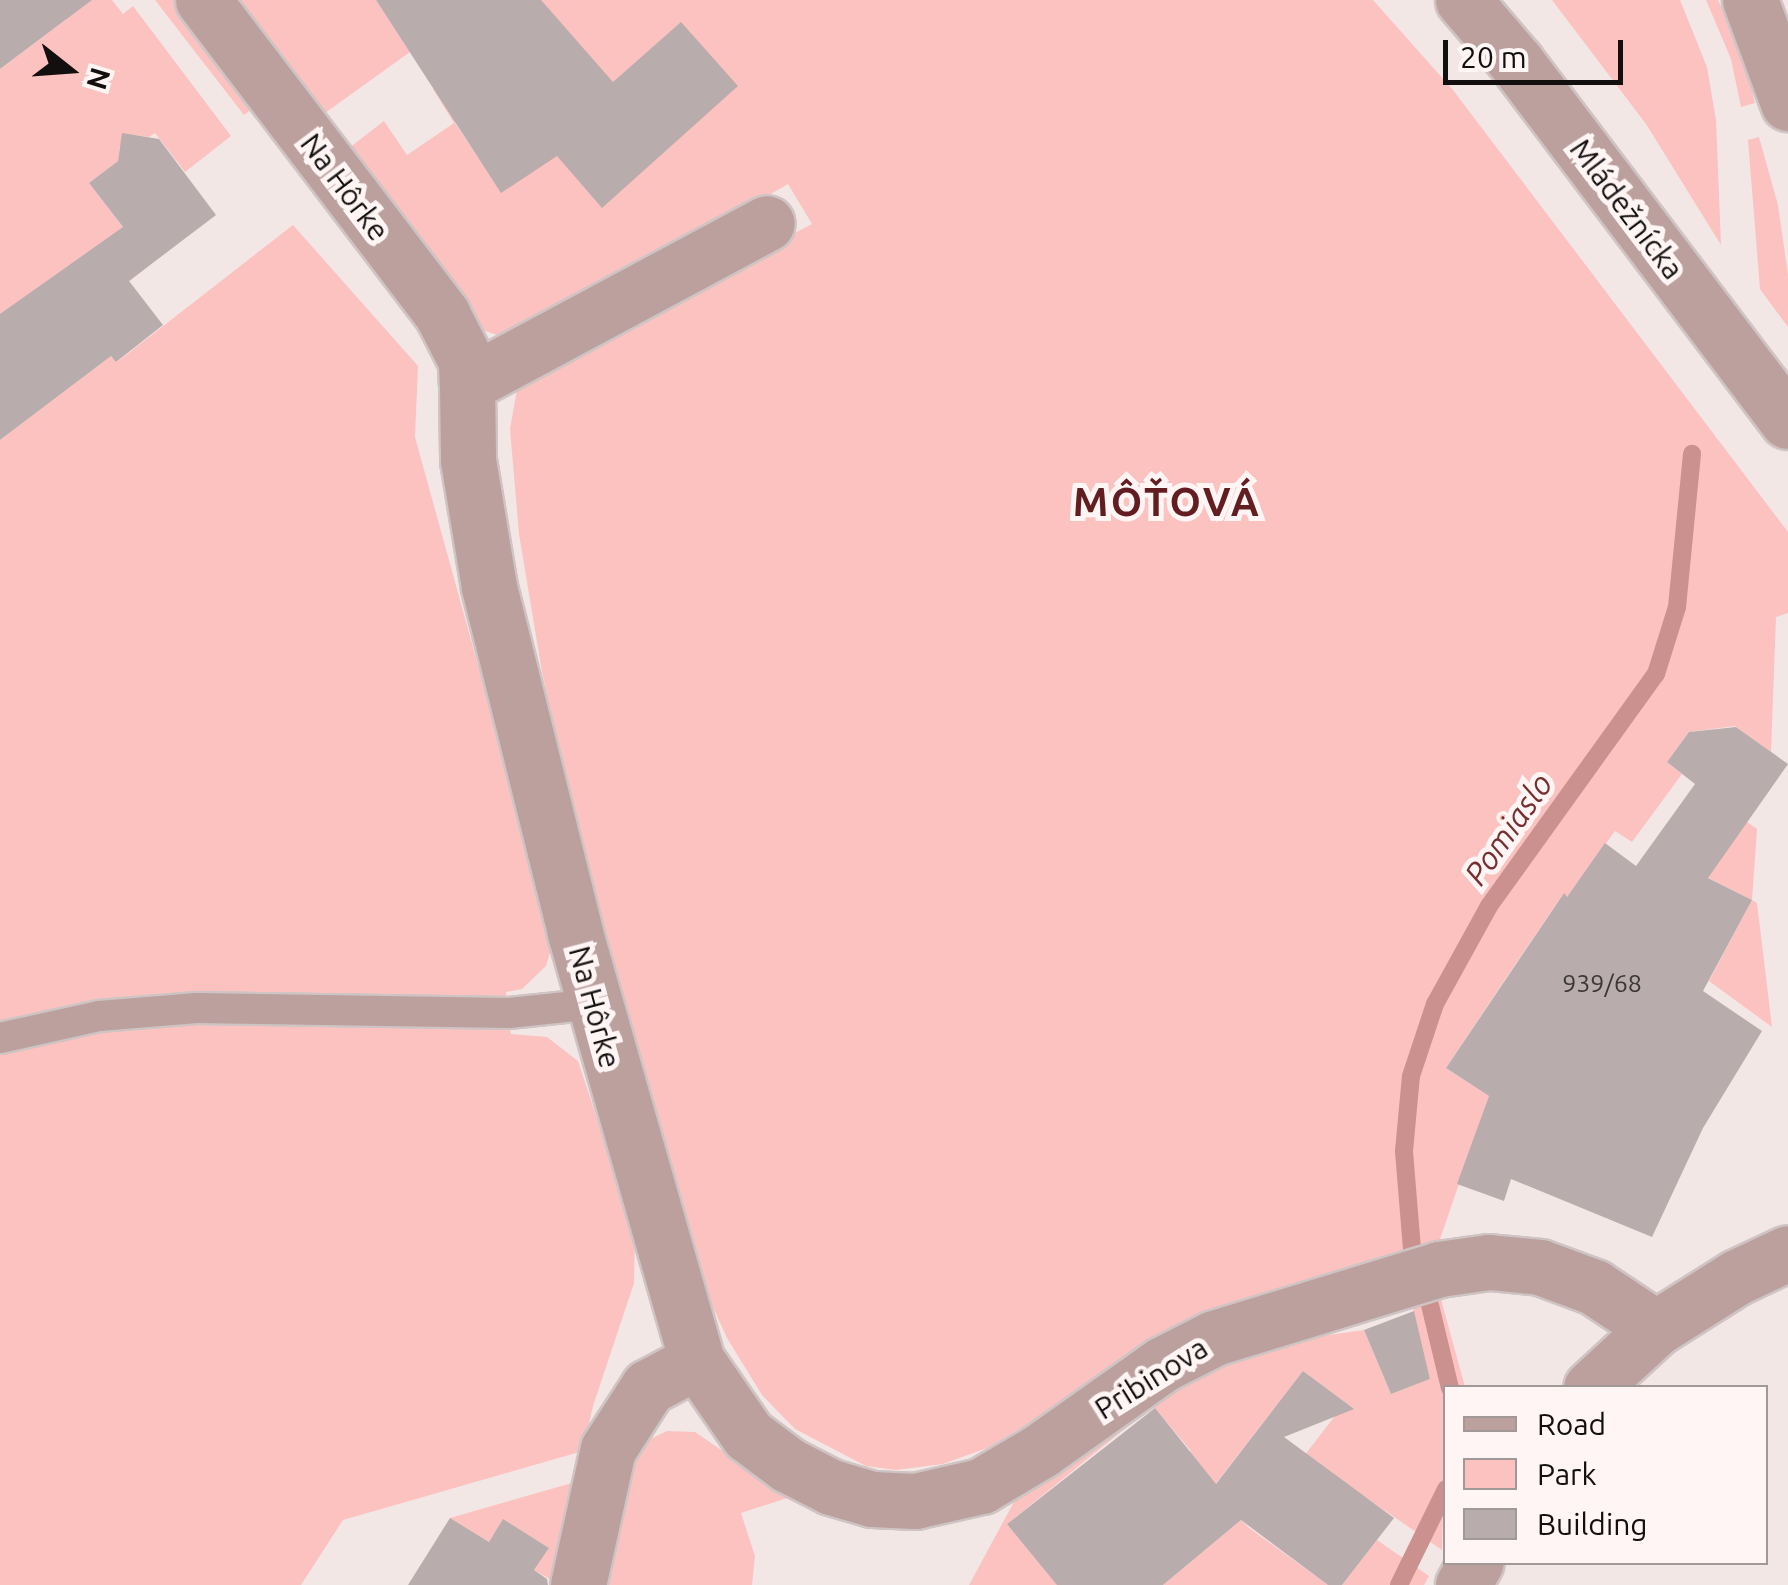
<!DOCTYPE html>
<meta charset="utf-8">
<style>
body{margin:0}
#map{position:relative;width:1788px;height:1585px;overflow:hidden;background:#f3e7e6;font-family:Ubuntu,sans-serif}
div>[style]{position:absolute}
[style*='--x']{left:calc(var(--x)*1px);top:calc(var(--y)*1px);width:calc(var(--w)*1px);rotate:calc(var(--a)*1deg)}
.green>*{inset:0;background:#fbc2bf}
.stream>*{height:18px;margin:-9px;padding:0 9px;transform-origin:9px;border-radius:9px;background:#cb918f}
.building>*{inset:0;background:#b8adac}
.roads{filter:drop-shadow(2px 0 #cfc4c4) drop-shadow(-2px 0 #cfc4c4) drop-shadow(0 2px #cfc4c4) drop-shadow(0 -2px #cfc4c4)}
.service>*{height:30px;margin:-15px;padding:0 15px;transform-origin:15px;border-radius:15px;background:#bba09e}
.minor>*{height:55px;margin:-27.5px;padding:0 27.5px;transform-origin:27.5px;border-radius:27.5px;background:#bba09e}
.tertiary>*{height:55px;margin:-27.5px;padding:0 27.5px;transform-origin:27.5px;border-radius:27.5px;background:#bba09e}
span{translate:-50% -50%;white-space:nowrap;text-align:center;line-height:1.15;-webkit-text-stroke:10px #fef5f4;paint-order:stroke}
.number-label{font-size:25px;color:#3c3636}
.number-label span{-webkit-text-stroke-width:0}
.street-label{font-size:30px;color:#130f0f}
.water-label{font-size:32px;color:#762f30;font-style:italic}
.district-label{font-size:40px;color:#621d20;font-weight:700;letter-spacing:2.5px}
.legend{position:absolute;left:1443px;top:1385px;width:325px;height:180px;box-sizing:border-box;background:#fef5f4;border:2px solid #a09998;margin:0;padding:12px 18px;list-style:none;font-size:30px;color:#130f0f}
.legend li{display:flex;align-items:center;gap:20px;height:50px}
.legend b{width:50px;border:2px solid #a09998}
.north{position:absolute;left:20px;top:20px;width:100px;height:100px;-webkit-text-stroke:8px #fef5f4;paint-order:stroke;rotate:107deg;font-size:28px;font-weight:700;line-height:40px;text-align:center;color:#130f0f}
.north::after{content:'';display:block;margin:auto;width:35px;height:45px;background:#130f0f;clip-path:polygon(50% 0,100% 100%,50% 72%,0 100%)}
.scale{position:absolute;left:1443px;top:40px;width:180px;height:45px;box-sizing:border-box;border:5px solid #130f0f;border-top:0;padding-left:12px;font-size:30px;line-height:35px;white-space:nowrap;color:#130f0f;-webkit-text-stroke:8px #fef5f4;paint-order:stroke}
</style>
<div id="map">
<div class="green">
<i style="clip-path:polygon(70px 0,112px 0,123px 14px,133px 6px,231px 136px,185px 172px,155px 133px,149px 137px,134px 135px,120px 146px,118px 161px,89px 183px,151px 264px,107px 299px,76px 261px,51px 278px,0 342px,0 69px,67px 19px)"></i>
<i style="clip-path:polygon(155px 0,178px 0,258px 104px,244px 115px)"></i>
<i style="clip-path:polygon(228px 0,376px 0,410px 52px,318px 118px)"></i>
<i style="clip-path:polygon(evenodd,504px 0,1373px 0,1453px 90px,1788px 532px,1788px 613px,1776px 617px,1771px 752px,1735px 726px,1689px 732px,1667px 762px,1682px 774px,1632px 842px,1615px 831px,1567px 897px,1563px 894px,1506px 978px,1446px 1068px,1489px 1096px,1437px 1248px,1082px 1392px,987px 1448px,943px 1464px,896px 1470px,866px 1466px,795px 1429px,762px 1395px,727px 1338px,688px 1252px,599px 925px,542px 672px,519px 534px,510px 429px,518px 384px,639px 314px,812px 224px,788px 184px,611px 286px,521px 331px,497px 335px,477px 328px,345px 151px,384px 121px,407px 155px,454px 123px,433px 89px,496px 48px,504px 0,501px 92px,501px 192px,455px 123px,501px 92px)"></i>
<i style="clip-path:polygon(1552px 0,1680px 0,1707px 67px,1716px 120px,1721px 245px,1646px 124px)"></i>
<i style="clip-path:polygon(1706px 0,1718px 0,1743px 54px,1755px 103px,1741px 107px,1731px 59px)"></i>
<i style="clip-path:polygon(1759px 137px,1778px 205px,1788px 275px,1788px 327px,1760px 289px,1748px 140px)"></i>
<i style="clip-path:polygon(293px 225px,418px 366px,415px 437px,550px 926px,551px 949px,546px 966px,522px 989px,506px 992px,511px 1034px,547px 1037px,578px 1061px,635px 1233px,634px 1283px,593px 1406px,583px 1451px,343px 1520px,301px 1585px,0 1585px,0 440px,111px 356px,117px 362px)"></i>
<i style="clip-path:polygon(1747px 822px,1757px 829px,1752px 900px,1757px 903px,1772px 1027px,1709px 981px,1752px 900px,1705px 876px)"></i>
<i style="clip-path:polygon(evenodd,1439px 1292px,1465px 1387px,1446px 1388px,1442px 1550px,1358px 1492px,1283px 1483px,1345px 1403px,1303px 1371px,1207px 1495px,1064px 1585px,969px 1585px,1015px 1500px,1146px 1397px,1213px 1367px,1279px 1342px,1364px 1330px,1391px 1394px,1430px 1379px,1411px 1300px,1439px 1292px,1153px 1406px,1191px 1451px,1175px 1465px,1007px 1524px,1153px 1406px)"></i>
<i style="clip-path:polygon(667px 1431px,695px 1432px,790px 1497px,741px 1513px,755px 1556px,752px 1585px,599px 1585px,629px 1459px,646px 1441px)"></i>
<i style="clip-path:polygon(579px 1481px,560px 1585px,534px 1570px,549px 1548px,504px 1520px,489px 1542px,450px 1518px)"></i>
<i style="clip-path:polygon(1241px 1520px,1248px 1527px,1328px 1585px,1163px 1585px)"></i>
<i style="clip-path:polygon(1377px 1540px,1429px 1576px,1424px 1585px,1342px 1585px)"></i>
</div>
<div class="stream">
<i style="--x:1412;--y:1249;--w:98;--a:-94.7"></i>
<i style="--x:1404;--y:1151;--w:75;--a:-84.7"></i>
<i style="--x:1411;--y:1076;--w:76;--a:-71.6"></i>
<i style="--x:1435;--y:1004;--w:112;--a:-61.1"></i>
<i style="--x:1489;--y:906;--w:286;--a:-54.3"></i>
<i style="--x:1656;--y:674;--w:70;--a:-72.6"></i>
<i style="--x:1677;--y:607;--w:154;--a:-84.4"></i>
<i style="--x:1430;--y:1305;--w:85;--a:76.5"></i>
<i style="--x:1399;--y:1585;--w:107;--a:-63.9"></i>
</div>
<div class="building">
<i style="clip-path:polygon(0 0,92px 0,0 69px)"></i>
<i style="clip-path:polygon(376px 0,541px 0,613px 82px,681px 22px,738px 86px,602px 208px,557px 156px,501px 193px)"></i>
<i style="clip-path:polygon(122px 133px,159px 139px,216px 215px,129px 281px,163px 325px,116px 362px,111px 356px,0 440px,0 314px,123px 227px,89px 183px,118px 161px)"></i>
<i style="clip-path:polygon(1736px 727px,1788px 764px,1708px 878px,1752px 900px,1703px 991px,1762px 1031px,1703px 1128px,1652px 1237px,1511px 1179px,1504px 1201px,1457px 1184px,1489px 1096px,1446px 1068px,1564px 893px,1567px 897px,1605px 843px,1636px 866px,1695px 784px,1667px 762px,1689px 732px)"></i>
<i style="clip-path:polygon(1414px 1311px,1430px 1379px,1391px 1394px,1364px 1330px)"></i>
<i style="clip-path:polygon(1303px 1371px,1354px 1409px,1284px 1437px,1394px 1518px,1342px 1585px,1328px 1585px,1241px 1520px,1163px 1585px,1057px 1585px,1007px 1524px,1155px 1408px,1216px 1484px)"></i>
<i style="clip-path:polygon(450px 1518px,489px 1542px,503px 1519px,549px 1548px,534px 1570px,547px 1579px,548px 1585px,408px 1585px)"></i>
</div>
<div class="roads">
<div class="service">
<i style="--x:0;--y:1038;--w:101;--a:-12.5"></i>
<i style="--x:99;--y:1016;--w:98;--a:-4.7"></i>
<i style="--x:197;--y:1008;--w:312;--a:0.9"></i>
<i style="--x:509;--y:1013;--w:85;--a:-6"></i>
</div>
<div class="minor">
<i style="--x:203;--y:0;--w:395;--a:52.7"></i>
<i style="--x:442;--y:314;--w:53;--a:62.9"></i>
<i style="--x:466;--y:361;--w:23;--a:88"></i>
<i style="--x:467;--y:384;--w:340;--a:-28.2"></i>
<i style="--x:1750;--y:0;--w:110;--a:69.7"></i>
<i style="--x:467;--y:384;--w:76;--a:89.2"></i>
<i style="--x:468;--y:460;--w:129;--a:80.6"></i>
<i style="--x:489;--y:587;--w:357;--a:76"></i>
<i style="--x:575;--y:933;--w:445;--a:74.1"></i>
<i style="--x:697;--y:1361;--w:90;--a:55.4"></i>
<i style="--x:748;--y:1435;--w:50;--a:36.9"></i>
<i style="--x:788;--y:1465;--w:48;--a:27.1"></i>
<i style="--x:831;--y:1487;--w:43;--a:16.3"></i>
<i style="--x:872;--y:1499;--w:43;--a:2.7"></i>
<i style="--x:915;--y:1501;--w:68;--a:-12.8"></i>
<i style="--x:981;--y:1486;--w:69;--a:-30.7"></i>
<i style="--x:1040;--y:1451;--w:151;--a:-35.3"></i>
<i style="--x:1163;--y:1364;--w:57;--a:-27"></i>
<i style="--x:1214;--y:1338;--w:235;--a:-17"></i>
<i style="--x:1439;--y:1269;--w:50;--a:-8"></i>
<i style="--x:1489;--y:1262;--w:51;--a:5.6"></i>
<i style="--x:1540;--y:1267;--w:58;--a:20.3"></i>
<i style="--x:1594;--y:1287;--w:74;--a:33.5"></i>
<i style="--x:1591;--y:1388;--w:88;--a:-42.7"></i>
<i style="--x:1656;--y:1328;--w:96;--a:-32.2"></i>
<i style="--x:1737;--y:1277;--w:56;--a:-25.2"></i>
<i style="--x:578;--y:1585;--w:139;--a:-77.6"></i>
<i style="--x:608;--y:1449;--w:74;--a:-57.2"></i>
<i style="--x:648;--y:1387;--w:55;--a:-28"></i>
<i style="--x:1463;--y:1585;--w:26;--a:-61"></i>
</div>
<div class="tertiary">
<i style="--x:1463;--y:0;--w:82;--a:49.5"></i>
<i style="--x:1516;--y:62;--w:450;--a:52.9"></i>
</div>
</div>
<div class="number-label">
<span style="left:1602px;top:983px">939/68</span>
</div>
<div class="street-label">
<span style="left:345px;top:187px;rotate:53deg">Na Hôrke</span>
<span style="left:1627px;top:209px;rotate:53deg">Mládežnícka</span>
<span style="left:595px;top:1007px;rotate:75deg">Na Hôrke</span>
<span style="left:1151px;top:1378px;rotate:-32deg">Pribinova</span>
</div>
<div class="water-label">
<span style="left:1508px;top:829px;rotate:-55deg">Pomiaslo</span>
</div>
<div class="district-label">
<span style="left:1167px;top:502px">MÔŤOVÁ</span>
</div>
<ul class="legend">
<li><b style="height:12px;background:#bba09e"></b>Road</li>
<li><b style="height:28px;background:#fbc2bf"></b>Park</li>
<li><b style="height:28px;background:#b8adac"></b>Building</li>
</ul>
<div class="north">N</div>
<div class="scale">20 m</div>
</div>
